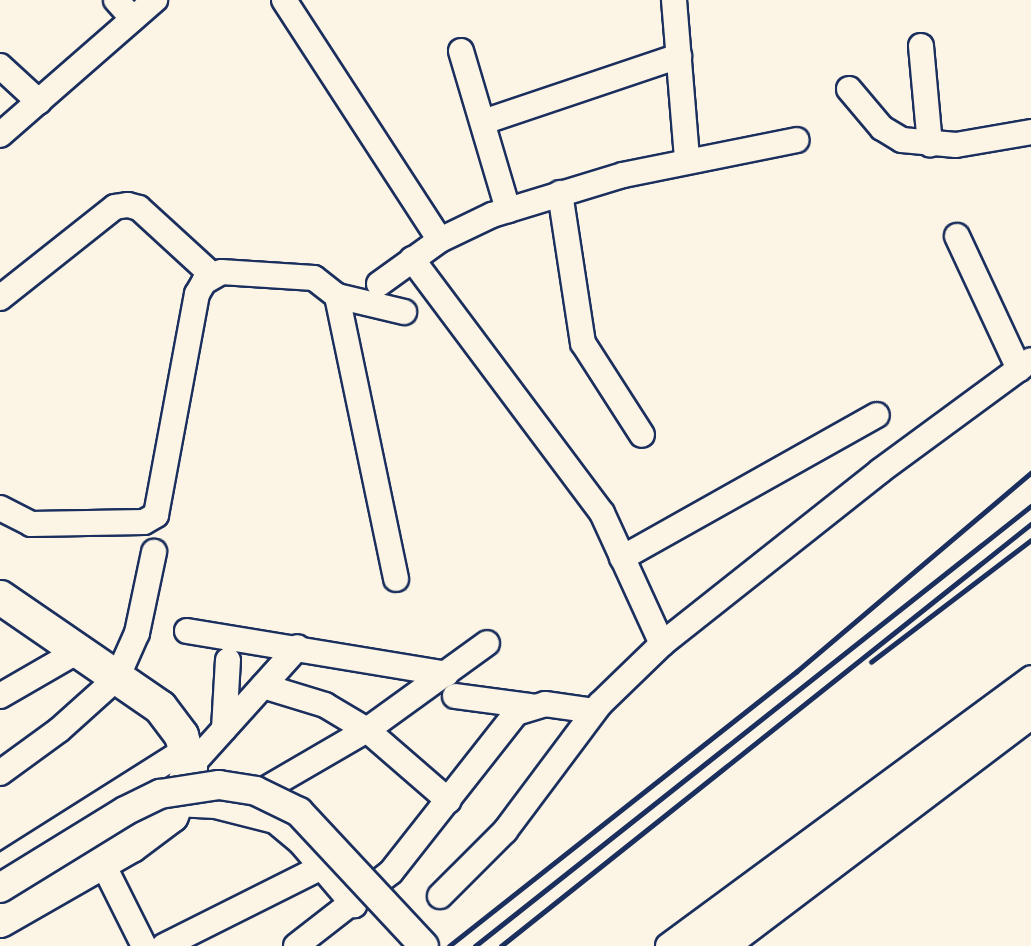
<!DOCTYPE html>
<style>
body{margin:0}
#map{position:relative;width:1031px;height:946px;overflow:hidden;background:#fcf5e5;font-family:Mynerve,sans-serif}
div>[style]{position:absolute}
[style*='--x']{left:calc(var(--x)*1px);top:calc(var(--y)*1px);width:calc(var(--w)*1px);rotate:calc(var(--a)*1deg)}
.roads{filter:drop-shadow(2px 0 #1b2f5e) drop-shadow(-2px 0 #1b2f5e) drop-shadow(0 2px #1b2f5e) drop-shadow(0 -2px #1b2f5e)}
.minor>*{height:24px;margin:-12px;padding:0 12px;transform-origin:12px;border-radius:12px;background:#fcf5e5}
.tertiary>*{height:28px;margin:-14px;padding:0 14px;transform-origin:14px;border-radius:14px;background:#fcf5e5}
.secondary>*{height:33px;margin:-16.5px;padding:0 16.5px;transform-origin:16.5px;border-radius:16.5px;background:#fcf5e5}
.rail>*{height:4.5px;margin:-2.25px;padding:0 2.25px;transform-origin:2.25px;border-radius:2.25px;background:#1b2f5e}
.bridges{filter:drop-shadow(2px 0 #1b2f5e) drop-shadow(-2px 0 #1b2f5e) drop-shadow(0 2px #1b2f5e) drop-shadow(0 -2px #1b2f5e)}
.tertiary-bridge>*{height:28px;margin:-14px;padding:0 14px;transform-origin:14px;border-radius:14px;background:#fcf5e5}
span{translate:-50% -50%;white-space:nowrap;text-align:center;line-height:1.15;-webkit-text-stroke:4.5px #fcf5e5;paint-order:stroke}
</style>
<div id="map">
<div class="roads">
<div class="minor">
<i style="--x:116;--y:0;--w:25;--a:48"></i>
<i style="--x:284;--y:0;--w:286;--a:57"></i>
<i style="--x:674;--y:0;--w:160;--a:85.3"></i>
<i style="--x:921;--y:46;--w:99;--a:84.8"></i>
<i style="--x:461;--y:51;--w:166;--a:73.5"></i>
<i style="--x:0;--y:66;--w:53;--a:42.7"></i>
<i style="--x:849;--y:89;--w:51;--a:49.8"></i>
<i style="--x:882;--y:128;--w:23;--a:31"></i>
<i style="--x:902;--y:140;--w:54;--a:5.3"></i>
<i style="--x:956;--y:145;--w:76;--a:-9.8"></i>
<i style="--x:483;--y:122;--w:207;--a:-18.6"></i>
<i style="--x:0;--y:135;--w:206;--a:-41.1"></i>
<i style="--x:560;--y:193;--w:152;--a:81.3"></i>
<i style="--x:583;--y:343;--w:109;--a:57.3"></i>
<i style="--x:957;--y:236;--w:147;--a:65"></i>
<i style="--x:412;--y:259;--w:317;--a:53.2"></i>
<i style="--x:602;--y:513;--w:144;--a:65.4"></i>
<i style="--x:379;--y:284;--w:75;--a:-35.8"></i>
<i style="--x:440;--y:240;--w:58;--a:-25.7"></i>
<i style="--x:492;--y:215;--w:137;--a:-17"></i>
<i style="--x:623;--y:175;--w:177;--a:-11.4"></i>
<i style="--x:337;--y:296;--w:69;--a:13.4"></i>
<i style="--x:0;--y:298;--w:147;--a:-38.4"></i>
<i style="--x:115;--y:207;--w:13;--a:-9"></i>
<i style="--x:128;--y:205;--w:11;--a:15"></i>
<i style="--x:139;--y:208;--w:99;--a:42.5"></i>
<i style="--x:0;--y:508;--w:35;--a:27"></i>
<i style="--x:31;--y:524;--w:113;--a:-1"></i>
<i style="--x:144;--y:522;--w:14;--a:-30"></i>
<i style="--x:156;--y:515;--w:225;--a:-79.5"></i>
<i style="--x:197;--y:294;--w:14;--a:-60"></i>
<i style="--x:204;--y:282;--w:20;--a:-30"></i>
<i style="--x:221;--y:272;--w:93;--a:3.7"></i>
<i style="--x:314;--y:278;--w:29;--a:38"></i>
<i style="--x:337;--y:296;--w:289;--a:78.2"></i>
<i style="--x:622;--y:558;--w:292;--a:-29.3"></i>
<i style="--x:187;--y:631;--w:263;--a:9.4"></i>
<i style="--x:263;--y:686;--w:65;--a:17"></i>
<i style="--x:325;--y:705;--w:49;--a:30.8"></i>
<i style="--x:367;--y:730;--w:108;--a:40.9"></i>
<i style="--x:0;--y:696;--w:90;--a:-30"></i>
<i style="--x:455;--y:696;--w:76;--a:7.6"></i>
<i style="--x:224;--y:729;--w:69;--a:-86.7"></i>
<i style="--x:190;--y:767;--w:161;--a:-48"></i>
<i style="--x:0;--y:773;--w:73;--a:-36.1"></i>
<i style="--x:59;--y:730;--w:78;--a:-41.9"></i>
<i style="--x:117;--y:678;--w:49;--a:-66"></i>
<i style="--x:137;--y:633;--w:83;--a:-78.1"></i>
<i style="--x:175;--y:804;--w:41;--a:2.8"></i>
<i style="--x:216;--y:806;--w:61;--a:14.3"></i>
<i style="--x:275;--y:821;--w:34;--a:40"></i>
<i style="--x:301;--y:843;--w:82;--a:49.5"></i>
<i style="--x:231;--y:809;--w:157;--a:-30.2"></i>
<i style="--x:367;--y:730;--w:148;--a:-35.9"></i>
<i style="--x:102;--y:862;--w:94;--a:63.4"></i>
<i style="--x:0;--y:867;--w:219;--a:-32.3"></i>
<i style="--x:440;--y:896;--w:92;--a:-45"></i>
<i style="--x:505;--y:831;--w:159;--a:-53.2"></i>
<i style="--x:600;--y:704;--w:86;--a:-44.1"></i>
<i style="--x:662;--y:644;--w:278;--a:-38.4"></i>
<i style="--x:880;--y:471;--w:187;--a:-36.3"></i>
<i style="--x:164;--y:946;--w:177;--a:-26.6"></i>
<i style="--x:296;--y:946;--w:120;--a:-37.9"></i>
<i style="--x:391;--y:872;--w:202;--a:-51.8"></i>
<i style="--x:516;--y:713;--w:30;--a:-17"></i>
<i style="--x:545;--y:704;--w:49;--a:8.1"></i>
<i style="--x:668;--y:946;--w:451;--a:-36.4"></i>
<i style="--x:728;--y:946;--w:380;--a:-37.1"></i>
</div>
<div class="tertiary">
<i style="--x:701;--y:946;--w:413;--a:-36.9"></i>
</div>
<div class="secondary">
<i style="--x:0;--y:597;--w:194;--a:34.5"></i>
<i style="--x:160;--y:707;--w:35;--a:53"></i>
<i style="--x:181;--y:735;--w:33;--a:74"></i>
<i style="--x:190;--y:767;--w:52;--a:111.6"></i>
<i style="--x:171;--y:815;--w:50;--a:143.1"></i>
<i style="--x:131;--y:845;--w:151;--a:150.2"></i>
</div>
</div>
<div class="rail">
<i style="--x:871;--y:662;--w:201;--a:-37.3"></i>
<i style="--x:449;--y:946;--w:442;--a:-38.3"></i>
<i style="--x:796;--y:672;--w:308;--a:-40.3"></i>
<i style="--x:475;--y:946;--w:709;--a:-38.36"></i>
<i style="--x:501;--y:946;--w:677;--a:-38.53"></i>
</div>
<div class="bridges">
<div class="tertiary-bridge">
<i style="--x:0;--y:888;--w:147;--a:-31.6"></i>
<i style="--x:125;--y:811;--w:39;--a:-26"></i>
<i style="--x:160;--y:794;--w:60;--a:-8.7"></i>
<i style="--x:219;--y:785;--w:37;--a:9"></i>
<i style="--x:256;--y:791;--w:48;--a:26"></i>
<i style="--x:299;--y:812;--w:183;--a:47"></i>
</div>
</div>
</div>
